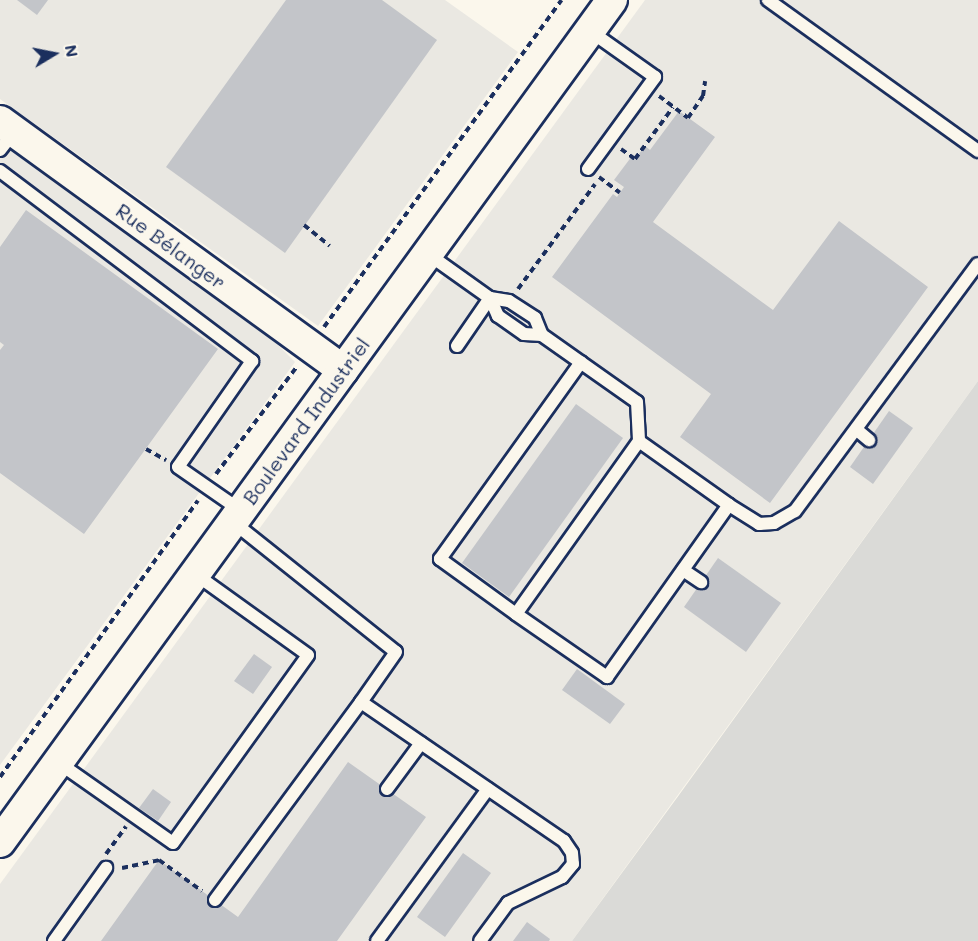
<!DOCTYPE html>
<meta charset="utf-8">
<style>
body{margin:0}
#map{position:relative;width:978px;height:941px;overflow:hidden;background:#fbf7ec;font-family:Mali,sans-serif}
div>[style]{position:absolute}
[style*='--x']{left:calc(var(--x)*1px);top:calc(var(--y)*1px);width:calc(var(--w)*1px);rotate:calc(var(--a)*1deg)}
.built>*{inset:0;background:#eae8e2}
.green>*{inset:0;background:#dadad7}
.building>*{inset:0;background:#c3c5c9}
.path>*{height:4px;margin-top:-2px;transform-origin:0;background:repeating-linear-gradient(90deg,#1b2f5e 0 6px,transparent 0 10.5px)}
.roads{filter:drop-shadow(2px 0 #1b2f5e) drop-shadow(-2px 0 #1b2f5e) drop-shadow(0 2px #1b2f5e) drop-shadow(0 -2px #1b2f5e)}
.service>*{height:12px;margin:-6px;padding:0 6px;transform-origin:6px;border-radius:6px;background:#fbf7ec}
.tertiary>*{height:30px;margin:-15px;padding:0 15px;transform-origin:15px;border-radius:15px;background:#fbf7ec}
span{translate:-50% -50%;white-space:nowrap;text-align:center;line-height:1.15;-webkit-text-stroke:5px #fbf7ec;paint-order:stroke}
.street-label{font-size:20px;color:#1b2f5e}
.north{position:absolute;left:24px;top:24px;width:60px;height:60px;-webkit-text-stroke:4px #fbf7ec;paint-order:stroke;rotate:80deg;font-size:16px;font-weight:700;line-height:24px;text-align:center;color:#1b2f5e}
.north::after{content:'';display:block;margin:auto;width:21px;height:27px;background:#1b2f5e;clip-path:polygon(50% 0,100% 100%,50% 72%,0 100%)}
</style>
<div id="map">
<div class="built">
<i style="clip-path:polygon(0 0,445px 0,518px 52px,318px 326px,0 99px)"></i>
<i style="clip-path:polygon(645px 0,978px 0,978px 381px,572px 941px,0 941px,0 884px)"></i>
<i style="clip-path:polygon(0 143px,276px 343px,295px 362px,0 765px)"></i>
</div>
<div class="green">
<i style="clip-path:polygon(978px 381px,978px 941px,572px 941px,679px 795px)"></i>
</div>
<div class="building">
<i style="clip-path:polygon(17px 0,48px 0,37px 15px)"></i>
<i style="clip-path:polygon(286px 0,382px 0,437px 40px,285px 253px,166px 167px)"></i>
<i style="clip-path:polygon(679px 111px,715px 137px,653px 222px,773px 310px,839px 221px,928px 287px,770px 503px,680px 437px,711px 394px,552px 277px,613px 194px,617px 197px,624px 187px,614px 180px,632px 156px,635px 159px,645px 146px,650px 150px)"></i>
<i style="clip-path:polygon(26px 210px,218px 349px,84px 534px,0 473px,0 350px,4px 345px,0 342px,0 247px)"></i>
<i style="clip-path:polygon(576px 404px,623px 438px,509px 597px,462px 563px)"></i>
<i style="clip-path:polygon(889px 411px,913px 428px,873px 484px,850px 467px)"></i>
<i style="clip-path:polygon(718px 558px,781px 603px,746px 652px,684px 607px)"></i>
<i style="clip-path:polygon(254px 654px,272px 667px,253px 694px,234px 681px)"></i>
<i style="clip-path:polygon(577px 669px,625px 704px,610px 724px,562px 690px)"></i>
<i style="clip-path:polygon(348px 762px,426px 817px,337px 941px,101px 941px,159px 860px,238px 917px)"></i>
<i style="clip-path:polygon(153px 789px,171px 802px,158px 821px,139px 808px)"></i>
<i style="clip-path:polygon(463px 853px,491px 873px,445px 937px,417px 917px)"></i>
<i style="clip-path:polygon(527px 922px,550px 939px,549px 941px,513px 941px)"></i>
</div>
<div class="path">
<i style="--x:659;--y:96;--w:36;--a:37"></i>
<i style="--x:688;--y:118;--w:27;--a:-56"></i>
<i style="--x:703;--y:96;--w:15;--a:-82"></i>
<i style="--x:621;--y:149;--w:17;--a:36"></i>
<i style="--x:635;--y:159;--w:64;--a:-53.8"></i>
<i style="--x:599;--y:177;--w:26;--a:37"></i>
<i style="--x:304;--y:225;--w:33;--a:39"></i>
<i style="--x:518;--y:289;--w:130;--a:-53.7"></i>
<i style="--x:324;--y:327;--w:404;--a:-54"></i>
<i style="--x:146;--y:449;--w:23;--a:29"></i>
<i style="--x:216;--y:474;--w:136;--a:-53"></i>
<i style="--x:0;--y:777;--w:340;--a:-54.4"></i>
<i style="--x:106;--y:854;--w:34;--a:-54"></i>
<i style="--x:122;--y:868;--w:38;--a:-12"></i>
<i style="--x:159;--y:860;--w:53;--a:35.8"></i>
</div>
<div class="roads">
<div class="service">
<i style="--x:768;--y:0;--w:259;--a:35.7"></i>
<i style="--x:0;--y:150;--w:23;--a:-52"></i>
<i style="--x:588;--y:169;--w:114;--a:-53.9"></i>
<i style="--x:655;--y:77;--w:80;--a:-144.7"></i>
<i style="--x:0;--y:171;--w:316;--a:37"></i>
<i style="--x:252;--y:361;--w:129;--a:124.9"></i>
<i style="--x:178;--y:467;--w:75;--a:34.7"></i>
<i style="--x:428;--y:254;--w:76;--a:35.4"></i>
<i style="--x:490;--y:298;--w:19;--a:9"></i>
<i style="--x:509;--y:301;--w:31;--a:33"></i>
<i style="--x:535;--y:318;--w:18;--a:68"></i>
<i style="--x:542;--y:335;--w:18;--a:-177"></i>
<i style="--x:524;--y:334;--w:32;--a:-145"></i>
<i style="--x:498;--y:316;--w:20;--a:-114"></i>
<i style="--x:542;--y:335;--w:116;--a:35.2"></i>
<i style="--x:637;--y:402;--w:39;--a:87"></i>
<i style="--x:639;--y:441;--w:212;--a:125.4"></i>
<i style="--x:516;--y:614;--w:94;--a:-144.1"></i>
<i style="--x:440;--y:559;--w:242;--a:-54.4"></i>
<i style="--x:457;--y:346;--w:58;--a:-55.5"></i>
<i style="--x:857;--y:430;--w:16;--a:40"></i>
<i style="--x:729;--y:505;--w:36;--a:32"></i>
<i style="--x:759;--y:524;--w:15;--a:-4"></i>
<i style="--x:774;--y:523;--w:24;--a:-30"></i>
<i style="--x:795;--y:511;--w:307;--a:-53.5"></i>
<i style="--x:233;--y:522;--w:208;--a:38.6"></i>
<i style="--x:396;--y:652;--w:61;--a:125"></i>
<i style="--x:361;--y:702;--w:246;--a:34.4"></i>
<i style="--x:564;--y:841;--w:14;--a:56"></i>
<i style="--x:572;--y:853;--w:11;--a:85"></i>
<i style="--x:573;--y:864;--w:17;--a:130"></i>
<i style="--x:562;--y:877;--w:60;--a:154.3"></i>
<i style="--x:508;--y:903;--w:47;--a:126.4"></i>
<i style="--x:683;--y:570;--w:22;--a:34"></i>
<i style="--x:516;--y:614;--w:111;--a:34.7"></i>
<i style="--x:607;--y:677;--w:211;--a:-54.7"></i>
<i style="--x:729;--y:505;--w:110;--a:-144.6"></i>
<i style="--x:59;--y:763;--w:139;--a:35.1"></i>
<i style="--x:173;--y:843;--w:231;--a:-54.3"></i>
<i style="--x:308;--y:655;--w:140;--a:-144.3"></i>
<i style="--x:387;--y:789;--w:57;--a:-53.5"></i>
<i style="--x:215;--y:900;--w:246;--a:-53.6"></i>
<i style="--x:54;--y:941;--w:90;--a:-54.5"></i>
<i style="--x:377;--y:941;--w:188;--a:-53.9"></i>
</div>
<div class="tertiary">
<i style="--x:0;--y:121;--w:424;--a:36"></i>
<i style="--x:0;--y:842;--w:1041;--a:-53.99"></i>
</div>
</div>
<div class="street-label">
<span style="left:171px;top:246px;rotate:36deg">Rue Bélanger</span>
<span style="left:306px;top:421px;rotate:-54deg">Boulevard Industriel</span>
</div>
<div class="north">N</div>
</div>
